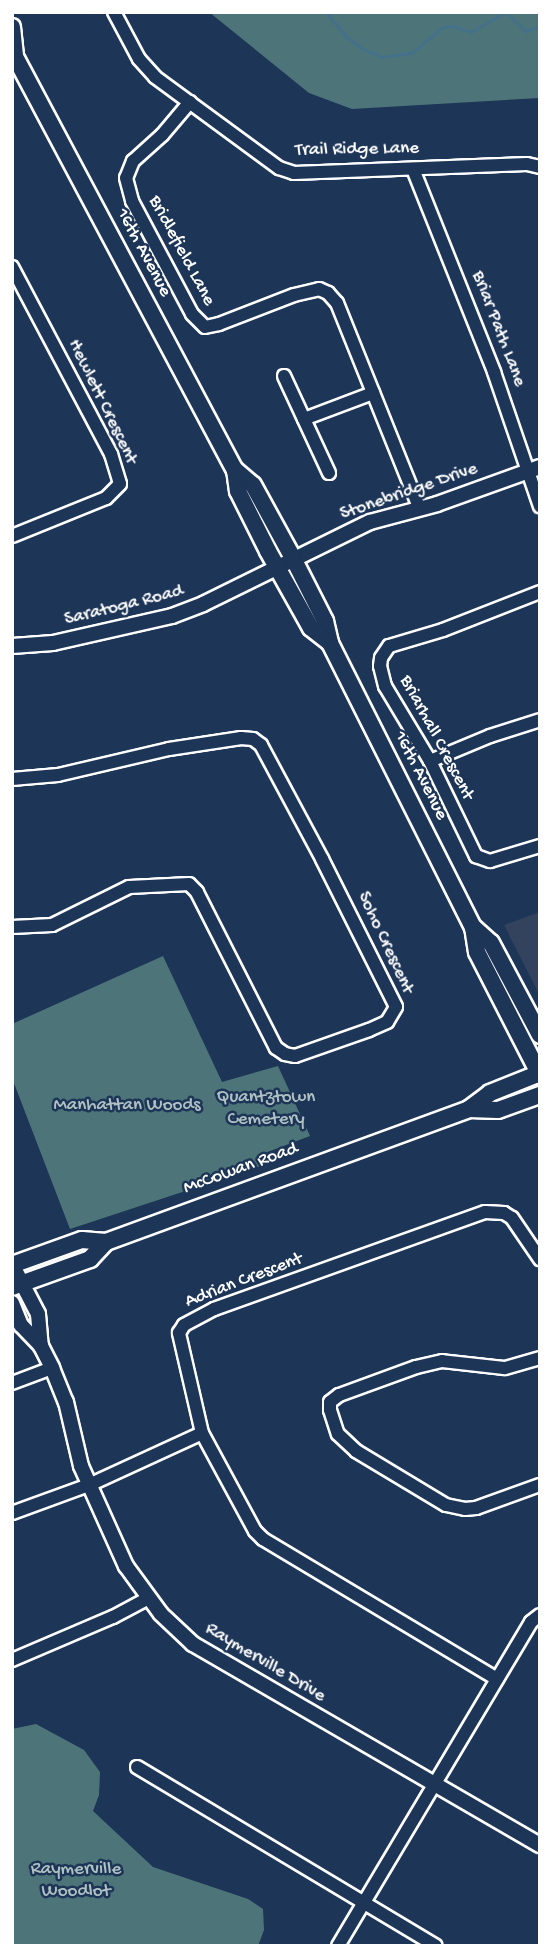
<!DOCTYPE html>
<style>
body{margin:0}
#map{position:relative;width:552px;height:1958px;overflow:hidden;background:#1d3557;font-family:"Gochi Hand",sans-serif}
div>[style]{position:absolute}
[style*='--x']{left:calc(var(--x)*1px);top:calc(var(--y)*1px);width:calc(var(--w)*1px);rotate:calc(var(--a)*1deg)}
.built>*{inset:0;background:#33435e}
.green>*{inset:0;background:#4d7579}
.stream>*{height:2.5px;margin:-1.25px;padding:0 1.25px;transform-origin:1.25px;border-radius:1.25px;background:#45708a}
.roads{filter:drop-shadow(2px 0 #fff) drop-shadow(-2px 0 #fff) drop-shadow(0 2px #fff) drop-shadow(0 -2px #fff)}
.minor>*{height:12px;margin:-6px;padding:0 6px;transform-origin:6px;border-radius:6px;background:#1d3557}
.tertiary>*{height:14px;margin:-7px;padding:0 7px;transform-origin:7px;border-radius:7px;background:#1d3557}
.secondary>*{height:16px;margin:-8px;padding:0 8px;transform-origin:8px;border-radius:8px;background:#1d3557}
span{translate:-50% -50%;white-space:nowrap;text-align:center;line-height:1.15;-webkit-text-stroke:5px #1d3557;paint-order:stroke}
.street-label{font-size:19px;color:#fff}
.park-label{font-size:19px;color:#afc1c3}
.frame{position:absolute;inset:0;border:14px solid #fff;pointer-events:none}
</style>
<div id="map">
<div class="built">
<i style="clip-path:polygon(540px 912px,540px 996px,504px 925px)"></i>
</div>
<div class="green">
<i style="clip-path:polygon(209px 12px,540px 12px,540px 98px,352px 109px,309px 93px)"></i>
<i style="clip-path:polygon(163px 956px,222px 1082px,278px 1066px,310px 1136px,257px 1156px,261px 1166px,70px 1229px,12px 1078px,12px 1024px)"></i>
<i style="clip-path:polygon(36px 1724px,84px 1750px,100px 1772px,99px 1795px,93px 1811px,153px 1867px,248px 1899px,263px 1909px,264px 1930px,258px 1946px,12px 1946px,12px 1729px)"></i>
</div>
<div class="stream">
<i style="--x:326;--y:12;--w:31;--a:50"></i>
<i style="--x:346;--y:36;--w:21;--a:37"></i>
<i style="--x:363;--y:49;--w:21;--a:23"></i>
<i style="--x:382;--y:57;--w:30;--a:-8"></i>
<i style="--x:412;--y:53;--w:40;--a:-40"></i>
<i style="--x:443;--y:27;--w:10;--a:-6"></i>
<i style="--x:453;--y:26;--w:19;--a:18"></i>
<i style="--x:471;--y:32;--w:40;--a:-29.7"></i>
<i style="--x:506;--y:12;--w:28;--a:44"></i>
<i style="--x:526;--y:31;--w:15;--a:-20"></i>
</div>
<div class="roads">
<div class="minor">
<i style="--x:114;--y:12;--w:53;--a:62"></i>
<i style="--x:139;--y:59;--w:24;--a:48"></i>
<i style="--x:155;--y:77;--w:154;--a:36.3"></i>
<i style="--x:279;--y:168;--w:16;--a:18"></i>
<i style="--x:294;--y:173;--w:233;--a:-2.2"></i>
<i style="--x:527;--y:164;--w:13;--a:13"></i>
<i style="--x:190;--y:102;--w:43;--a:130.3"></i>
<i style="--x:162;--y:135;--w:39;--a:138"></i>
<i style="--x:133;--y:161;--w:18;--a:112"></i>
<i style="--x:126;--y:178;--w:24;--a:75"></i>
<i style="--x:132;--y:201;--w:128;--a:62"></i>
<i style="--x:192;--y:314;--w:18;--a:45"></i>
<i style="--x:205;--y:327;--w:14;--a:-12"></i>
<i style="--x:219;--y:324;--w:80;--a:-21.1"></i>
<i style="--x:294;--y:295;--w:26;--a:-13"></i>
<i style="--x:319;--y:289;--w:10;--a:24"></i>
<i style="--x:328;--y:293;--w:13;--a:48"></i>
<i style="--x:337;--y:303;--w:222;--a:68.1"></i>
<i style="--x:413;--y:169;--w:219;--a:68.2"></i>
<i style="--x:494;--y:372;--w:142;--a:71.1"></i>
<i style="--x:12;--y:267;--w:212;--a:62.1"></i>
<i style="--x:111;--y:454;--w:31;--a:73"></i>
<i style="--x:120;--y:484;--w:20;--a:135"></i>
<i style="--x:106;--y:498;--w:101;--a:158"></i>
<i style="--x:284;--y:376;--w:107;--a:65.1"></i>
<i style="--x:304;--y:419;--w:74;--a:-20.6"></i>
<i style="--x:540;--y:592;--w:104;--a:158.6"></i>
<i style="--x:443;--y:630;--w:56;--a:163.5"></i>
<i style="--x:389;--y:646;--w:14;--a:124"></i>
<i style="--x:381;--y:658;--w:8;--a:97"></i>
<i style="--x:380;--y:666;--w:21;--a:76"></i>
<i style="--x:385;--y:686;--w:87;--a:59"></i>
<i style="--x:430;--y:761;--w:106;--a:64.2"></i>
<i style="--x:476;--y:856;--w:15;--a:20"></i>
<i style="--x:490;--y:861;--w:52;--a:-16.7"></i>
<i style="--x:430;--y:761;--w:65;--a:-22.6"></i>
<i style="--x:490;--y:736;--w:52;--a:-17.7"></i>
<i style="--x:12;--y:779;--w:46;--a:-5"></i>
<i style="--x:58;--y:775;--w:114;--a:-13.2"></i>
<i style="--x:169;--y:749;--w:73;--a:-8.7"></i>
<i style="--x:241;--y:738;--w:12;--a:5"></i>
<i style="--x:253;--y:739;--w:10;--a:37"></i>
<i style="--x:261;--y:745;--w:129;--a:61.8"></i>
<i style="--x:322;--y:859;--w:165;--a:63.4"></i>
<i style="--x:396;--y:1007;--w:17;--a:121"></i>
<i style="--x:387;--y:1022;--w:20;--a:156"></i>
<i style="--x:369;--y:1030;--w:78;--a:160.6"></i>
<i style="--x:295;--y:1056;--w:10;--a:-169"></i>
<i style="--x:285;--y:1054;--w:11;--a:-146"></i>
<i style="--x:276;--y:1048;--w:175;--a:-116.9"></i>
<i style="--x:197;--y:892;--w:11;--a:-135"></i>
<i style="--x:189;--y:884;--w:60;--a:177.1"></i>
<i style="--x:129;--y:887;--w:86;--a:153.7"></i>
<i style="--x:52;--y:925;--w:40;--a:177.1"></i>
<i style="--x:540;--y:1358;--w:37;--a:164"></i>
<i style="--x:504;--y:1368;--w:62;--a:-173.6"></i>
<i style="--x:442;--y:1361;--w:27;--a:167"></i>
<i style="--x:416;--y:1367;--w:82;--a:160"></i>
<i style="--x:339;--y:1395;--w:11;--a:142"></i>
<i style="--x:330;--y:1402;--w:8;--a:90"></i>
<i style="--x:330;--y:1410;--w:25;--a:72"></i>
<i style="--x:338;--y:1434;--w:25;--a:43"></i>
<i style="--x:356;--y:1451;--w:105;--a:31"></i>
<i style="--x:446;--y:1505;--w:19;--a:12"></i>
<i style="--x:465;--y:1509;--w:11;--a:-5"></i>
<i style="--x:476;--y:1508;--w:68;--a:-19.8"></i>
<i style="--x:12;--y:1383;--w:43;--a:-20.6"></i>
<i style="--x:12;--y:1513;--w:82;--a:-20"></i>
<i style="--x:89;--y:1485;--w:124;--a:-24.7"></i>
<i style="--x:12;--y:1660;--w:110;--a:-23.1"></i>
<i style="--x:113;--y:1617;--w:38;--a:-28"></i>
<i style="--x:497;--y:1679;--w:273;--a:-149.1"></i>
<i style="--x:263;--y:1539;--w:11;--a:-135"></i>
<i style="--x:255;--y:1531;--w:111;--a:-118.4"></i>
<i style="--x:202;--y:1433;--w:103;--a:-103"></i>
<i style="--x:179;--y:1333;--w:9;--a:-58"></i>
<i style="--x:184;--y:1325;--w:34;--a:-28"></i>
<i style="--x:214;--y:1309;--w:288;--a:-19.7"></i>
<i style="--x:485;--y:1212;--w:19;--a:3"></i>
<i style="--x:504;--y:1213;--w:9;--a:32"></i>
<i style="--x:512;--y:1218;--w:50;--a:55.7"></i>
<i style="--x:137;--y:1767;--w:348;--a:30.9"></i>
<i style="--x:338;--y:1946;--w:377;--a:-59.2"></i>
<i style="--x:531;--y:1622;--w:11;--a:-38"></i>
</div>
<div class="tertiary">
<i style="--x:12;--y:646;--w:41;--a:-4.2"></i>
<i style="--x:53;--y:643;--w:122;--a:-12.8"></i>
<i style="--x:172;--y:616;--w:33;--a:-21"></i>
<i style="--x:203;--y:604;--w:186;--a:-26.2"></i>
<i style="--x:370;--y:522;--w:69;--a:-15"></i>
<i style="--x:437;--y:504;--w:109;--a:-19.8"></i>
<i style="--x:12;--y:1264;--w:56;--a:62.5"></i>
<i style="--x:38;--y:1314;--w:32;--a:85"></i>
<i style="--x:12;--y:1303;--w:24;--a:68"></i>
<i style="--x:21;--y:1325;--w:29;--a:46"></i>
<i style="--x:41;--y:1346;--w:25;--a:63"></i>
<i style="--x:52;--y:1368;--w:37;--a:68"></i>
<i style="--x:66;--y:1402;--w:66;--a:76.8"></i>
<i style="--x:81;--y:1466;--w:110;--a:65.8"></i>
<i style="--x:126;--y:1566;--w:59;--a:53.9"></i>
<i style="--x:161;--y:1614;--w:44;--a:43.2"></i>
<i style="--x:193;--y:1644;--w:401;--a:30.1"></i>
</div>
<div class="secondary">
<i style="--x:12;--y:27;--w:27;--a:84"></i>
<i style="--x:12;--y:51;--w:475;--a:62"></i>
<i style="--x:235;--y:470;--w:23;--a:40"></i>
<i style="--x:253;--y:485;--w:83;--a:61.3"></i>
<i style="--x:293;--y:558;--w:71;--a:63.1"></i>
<i style="--x:325;--y:621;--w:23;--a:77"></i>
<i style="--x:330;--y:643;--w:318;--a:63.3"></i>
<i style="--x:473;--y:927;--w:25;--a:81"></i>
<i style="--x:477;--y:952;--w:138;--a:62.9"></i>
<i style="--x:235;--y:470;--w:21;--a:82"></i>
<i style="--x:238;--y:491;--w:67;--a:63.4"></i>
<i style="--x:268;--y:551;--w:88;--a:60.8"></i>
<i style="--x:311;--y:628;--w:24;--a:38"></i>
<i style="--x:473;--y:927;--w:24;--a:42"></i>
<i style="--x:491;--y:943;--w:104;--a:62"></i>
<i style="--x:469;--y:1109;--w:29;--a:2"></i>
<i style="--x:498;--y:1110;--w:45;--a:-19.7"></i>
<i style="--x:12;--y:1265;--w:74;--a:-19.7"></i>
<i style="--x:82;--y:1240;--w:24;--a:5"></i>
<i style="--x:106;--y:1242;--w:387;--a:-20.1"></i>
<i style="--x:469;--y:1109;--w:26;--a:-37"></i>
<i style="--x:490;--y:1093;--w:54;--a:-21.8"></i>
<i style="--x:12;--y:1287;--w:83;--a:-19.7"></i>
<i style="--x:90;--y:1259;--w:23;--a:-47"></i>
</div>
</div>
<div class="street-label">
<span style="left:357px;top:150px;rotate:-1deg">Trail Ridge Lane</span>
<span style="left:181px;top:251px;rotate:62deg">Bridlefield Lane</span>
<span style="left:143px;top:253px;rotate:62deg">16th Avenue</span>
<span style="left:498px;top:329px;rotate:69deg">Briar Path Lane</span>
<span style="left:102px;top:402px;rotate:64deg">Hewlett Crescent</span>
<span style="left:409px;top:492px;rotate:-19deg">Stonebridge Drive</span>
<span style="left:124px;top:606px;rotate:-14deg">Saratoga Road</span>
<span style="left:436px;top:738px;rotate:62deg">Briarhall Crescent</span>
<span style="left:420px;top:776px;rotate:63deg">16th Avenue</span>
<span style="left:385px;top:943px;rotate:65deg">Soho Crescent</span>
<span style="left:241px;top:1169px;rotate:-20deg">McCowan Road</span>
<span style="left:244px;top:1281px;rotate:-21deg">Adrian Crescent</span>
<span style="left:265px;top:1663px;rotate:31deg">Raymerville Drive</span>
</div>
<div class="park-label">
<span style="left:266px;top:1109px">Quantztown<br>Cemetery</span>
<span style="left:127px;top:1106px">Manhattan Woods</span>
<span style="left:76px;top:1881px">Raymerville<br>Woodlot</span>
</div>
<div class="frame"></div>
</div>
